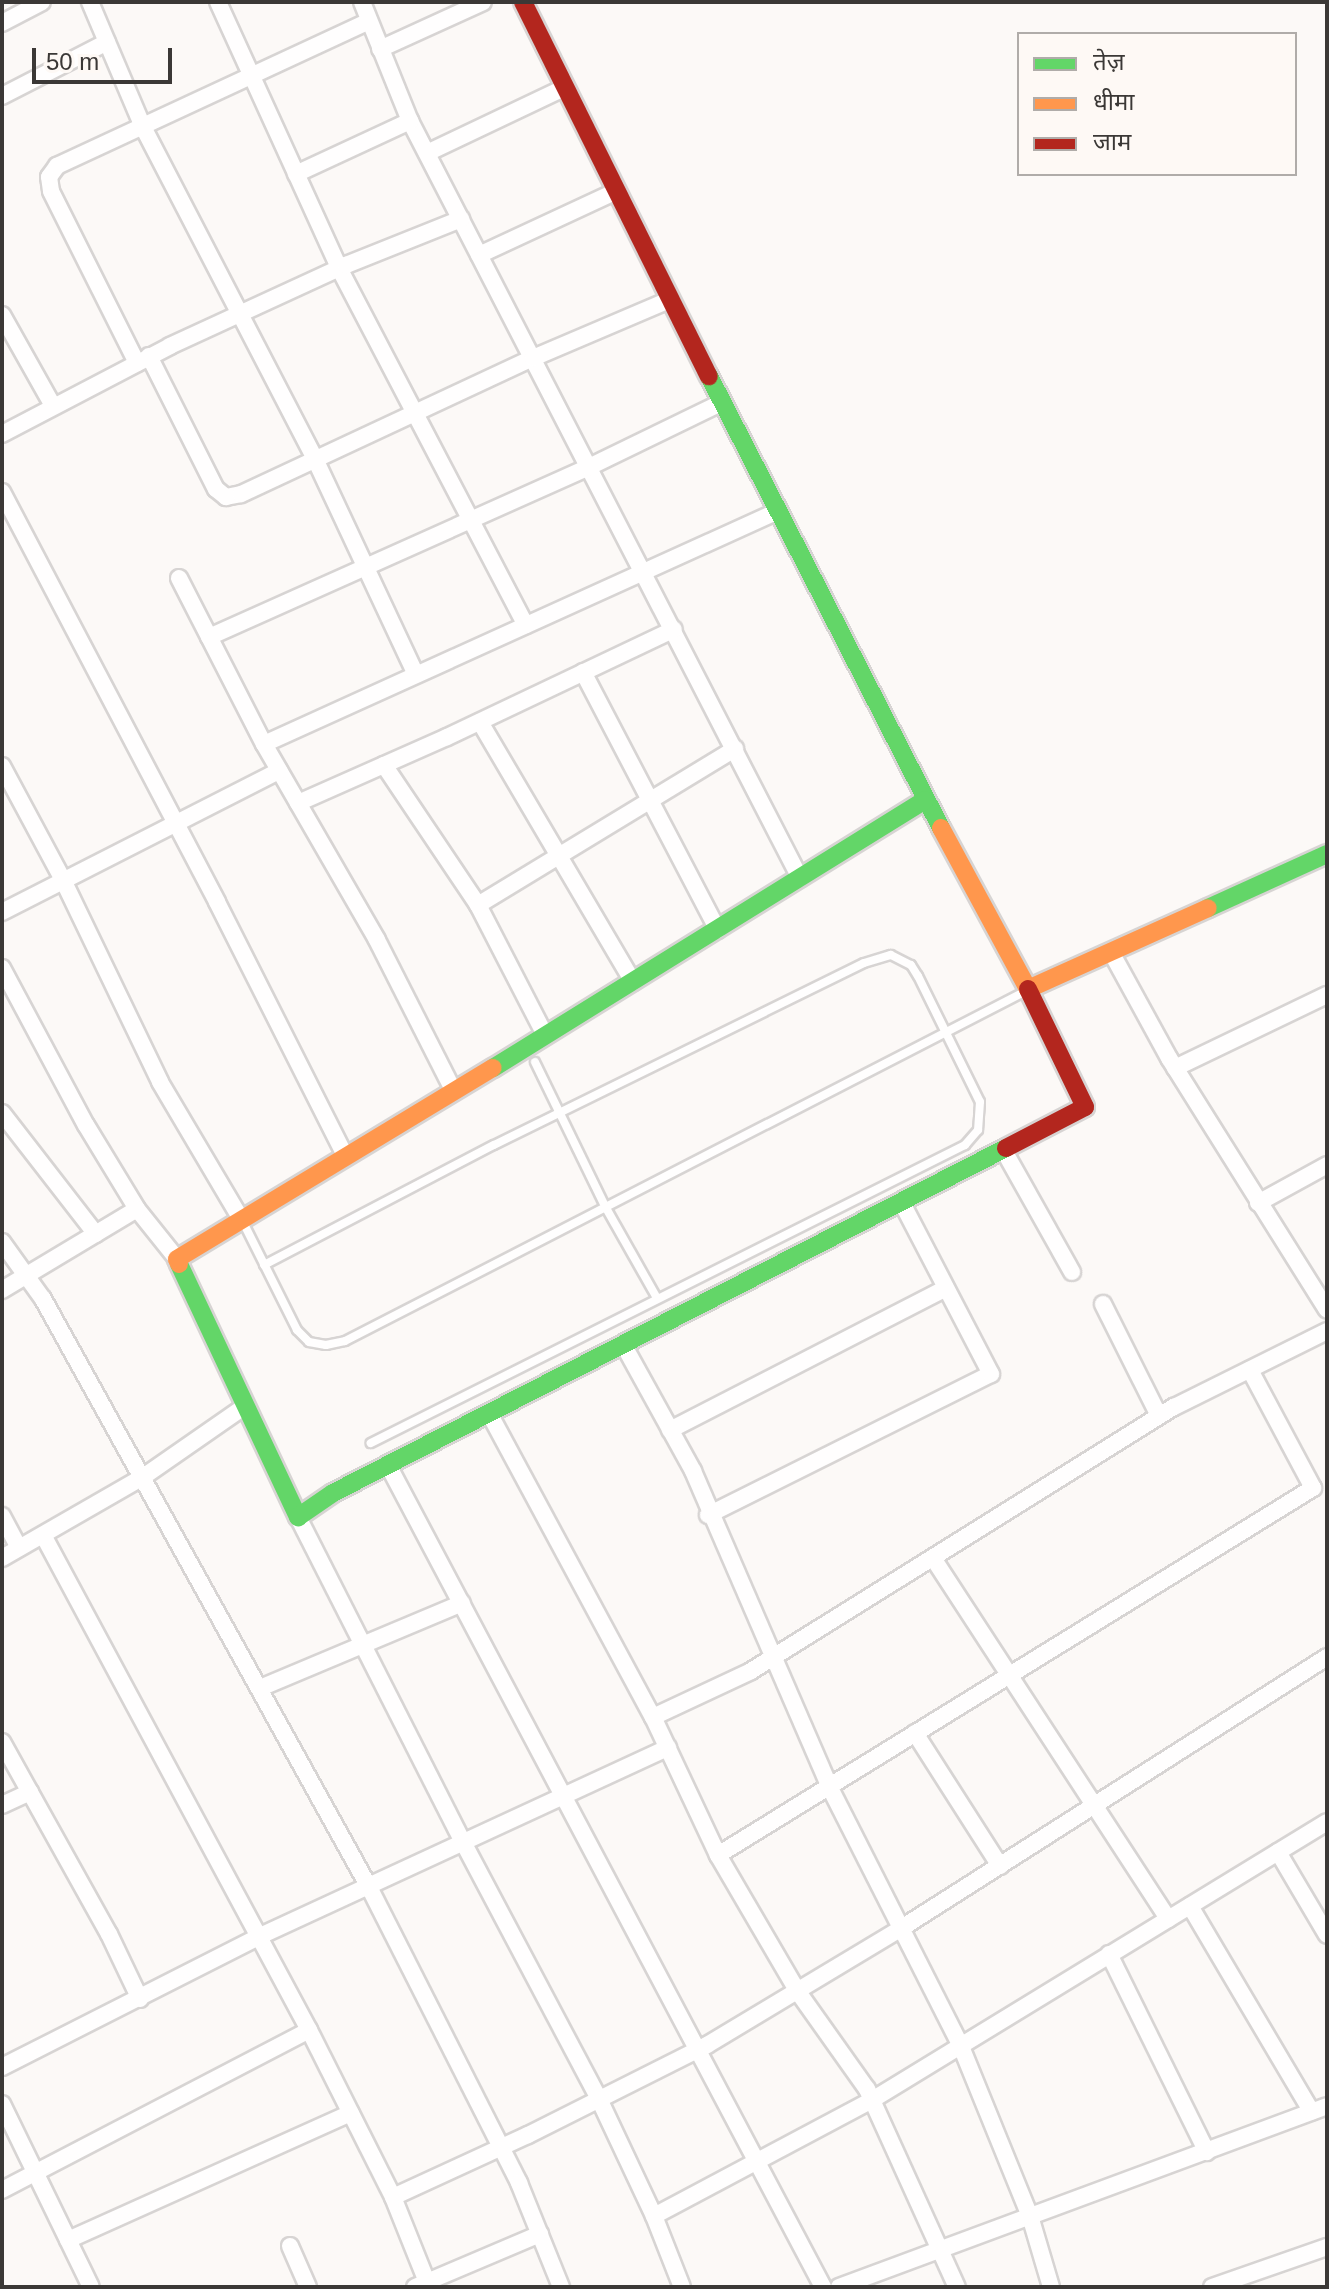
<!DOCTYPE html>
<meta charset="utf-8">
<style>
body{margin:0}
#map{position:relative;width:1329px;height:2289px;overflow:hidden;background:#fcf9f7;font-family:Arial,"Noto Sans Devanagari",sans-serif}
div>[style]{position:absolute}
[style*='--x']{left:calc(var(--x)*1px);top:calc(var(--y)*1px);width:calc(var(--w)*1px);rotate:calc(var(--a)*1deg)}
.roads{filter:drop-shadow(2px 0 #d7d4d3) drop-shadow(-2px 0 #d7d4d3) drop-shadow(0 2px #d7d4d3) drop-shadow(0 -2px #d7d4d3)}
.lane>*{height:8px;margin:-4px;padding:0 4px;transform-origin:4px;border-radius:4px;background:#fffefe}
.street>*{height:16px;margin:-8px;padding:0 8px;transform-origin:8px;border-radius:8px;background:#fffefe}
.fast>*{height:18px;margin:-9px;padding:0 9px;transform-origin:9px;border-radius:9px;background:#63d668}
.slow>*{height:18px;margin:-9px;padding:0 9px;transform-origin:9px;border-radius:9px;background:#ff974d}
.jam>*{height:18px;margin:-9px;padding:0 9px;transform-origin:9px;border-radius:9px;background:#b3261e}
span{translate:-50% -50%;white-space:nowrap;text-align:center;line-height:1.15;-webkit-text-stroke:7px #fef9f5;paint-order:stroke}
.frame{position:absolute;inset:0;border:4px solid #3b3836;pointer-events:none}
.legend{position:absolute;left:1017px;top:32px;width:280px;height:144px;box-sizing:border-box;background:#fef9f5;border:2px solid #b0aca9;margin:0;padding:10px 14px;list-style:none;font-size:24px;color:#3b3836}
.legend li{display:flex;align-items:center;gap:16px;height:40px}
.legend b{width:40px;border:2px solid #b0aca9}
.scale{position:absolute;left:32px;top:48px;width:140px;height:36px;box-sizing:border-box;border:4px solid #3b3836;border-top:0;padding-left:10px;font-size:24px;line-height:28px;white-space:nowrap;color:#3b3836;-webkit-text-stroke:6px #fef9f5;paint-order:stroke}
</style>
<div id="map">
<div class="roads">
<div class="lane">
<i style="--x:535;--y:1062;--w:162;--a:64.1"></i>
<i style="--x:606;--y:1208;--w:103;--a:60.5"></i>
<i style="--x:243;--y:1222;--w:121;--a:63.4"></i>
<i style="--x:297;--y:1330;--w:17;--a:45"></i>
<i style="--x:309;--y:1342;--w:17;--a:10"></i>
<i style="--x:326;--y:1345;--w:19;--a:-12"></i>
<i style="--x:345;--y:1341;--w:763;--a:-27.2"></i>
<i style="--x:264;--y:1265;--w:259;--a:-27.6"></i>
<i style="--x:494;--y:1145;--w:412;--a:-26.2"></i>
<i style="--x:864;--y:963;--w:28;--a:-17"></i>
<i style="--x:891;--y:955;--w:22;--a:27"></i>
<i style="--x:911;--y:965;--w:13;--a:58"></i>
<i style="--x:918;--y:976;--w:140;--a:63.8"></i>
<i style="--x:980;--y:1102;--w:28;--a:94"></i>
<i style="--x:978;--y:1130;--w:20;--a:131"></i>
<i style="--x:965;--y:1145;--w:665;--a:153.36"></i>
</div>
<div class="street">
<i style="--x:90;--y:2;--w:136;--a:67"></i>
<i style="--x:143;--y:127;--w:374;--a:62.6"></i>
<i style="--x:315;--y:459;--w:238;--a:64.9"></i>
<i style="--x:218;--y:2;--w:292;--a:65.5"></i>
<i style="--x:339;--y:268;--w:403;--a:62.4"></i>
<i style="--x:362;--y:2;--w:128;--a:68"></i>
<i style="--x:410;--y:121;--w:852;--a:62.74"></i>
<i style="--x:2;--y:23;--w:45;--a:-27.7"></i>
<i style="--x:380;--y:49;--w:113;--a:-24.5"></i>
<i style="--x:2;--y:96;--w:118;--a:-27.2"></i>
<i style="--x:427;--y:153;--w:152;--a:-25.4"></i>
<i style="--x:296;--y:174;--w:126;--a:-24.9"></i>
<i style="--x:479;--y:255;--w:150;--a:-24.9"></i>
<i style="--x:2;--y:315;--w:104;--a:60.7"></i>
<i style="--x:149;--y:356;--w:149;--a:63.3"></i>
<i style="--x:216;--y:489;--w:13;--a:39"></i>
<i style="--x:226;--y:497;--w:15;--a:-11"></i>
<i style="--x:241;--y:494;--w:322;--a:-25"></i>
<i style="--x:533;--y:358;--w:148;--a:-23.1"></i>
<i style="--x:137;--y:363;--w:192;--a:-116.6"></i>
<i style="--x:51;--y:191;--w:14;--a:-98"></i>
<i style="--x:49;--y:177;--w:14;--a:-54"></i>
<i style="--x:57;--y:166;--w:344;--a:-24.9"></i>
<i style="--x:2;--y:434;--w:190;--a:-27.6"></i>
<i style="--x:170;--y:346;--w:194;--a:-24.7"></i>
<i style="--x:346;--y:265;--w:124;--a:-21.8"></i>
<i style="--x:2;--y:492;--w:463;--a:62.3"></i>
<i style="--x:217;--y:902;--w:284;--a:63.2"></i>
<i style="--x:179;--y:578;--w:186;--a:62.9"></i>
<i style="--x:264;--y:744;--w:226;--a:60"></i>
<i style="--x:377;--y:940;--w:168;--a:63.1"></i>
<i style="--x:209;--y:637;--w:416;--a:-24.1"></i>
<i style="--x:589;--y:467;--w:147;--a:-25.9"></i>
<i style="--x:583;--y:672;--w:291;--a:62.4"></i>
<i style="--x:480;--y:722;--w:302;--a:59.5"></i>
<i style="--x:264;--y:744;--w:562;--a:-24.38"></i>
<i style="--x:384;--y:765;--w:169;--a:56.1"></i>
<i style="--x:478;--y:905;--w:146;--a:62.7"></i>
<i style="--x:2;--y:766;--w:129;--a:61.8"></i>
<i style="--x:63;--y:880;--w:224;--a:64.3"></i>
<i style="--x:160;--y:1082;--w:159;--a:59.4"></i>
<i style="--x:298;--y:803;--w:163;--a:-23.9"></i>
<i style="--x:447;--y:737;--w:251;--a:-25.4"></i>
<i style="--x:478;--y:905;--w:301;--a:-31.3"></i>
<i style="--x:2;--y:912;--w:311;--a:-27"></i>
<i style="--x:1111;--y:952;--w:121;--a:61.3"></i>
<i style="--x:1169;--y:1058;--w:297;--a:57.9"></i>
<i style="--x:2;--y:968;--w:178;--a:61.9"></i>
<i style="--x:86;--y:1125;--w:98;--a:58.7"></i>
<i style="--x:137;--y:1209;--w:64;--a:51.3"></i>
<i style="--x:1175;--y:1068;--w:169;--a:-25.7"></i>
<i style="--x:2;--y:1113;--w:153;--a:52.2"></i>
<i style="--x:1003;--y:1149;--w:141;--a:60.7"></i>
<i style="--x:1258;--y:1203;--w:79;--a:-28.8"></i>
<i style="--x:2;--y:1242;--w:70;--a:54.3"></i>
<i style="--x:43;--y:1299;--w:672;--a:61"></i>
<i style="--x:369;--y:1887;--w:332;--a:63.1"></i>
<i style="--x:519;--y:2183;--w:112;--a:68"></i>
<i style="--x:2;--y:1290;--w:157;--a:-31"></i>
<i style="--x:1103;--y:1304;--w:125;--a:63.4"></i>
<i style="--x:623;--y:1344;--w:145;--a:61.1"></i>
<i style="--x:693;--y:1471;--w:343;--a:66.6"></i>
<i style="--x:829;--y:1786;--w:289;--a:63.1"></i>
<i style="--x:960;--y:2044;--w:186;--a:67.9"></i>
<i style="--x:1030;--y:2216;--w:74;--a:73.5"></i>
<i style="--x:489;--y:1413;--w:345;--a:61.7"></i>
<i style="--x:653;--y:1717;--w:153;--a:64.8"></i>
<i style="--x:718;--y:1855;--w:159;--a:59.7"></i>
<i style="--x:798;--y:1992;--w:119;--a:54.6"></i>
<i style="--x:867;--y:2089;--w:217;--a:65.6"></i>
<i style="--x:670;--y:1430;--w:310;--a:-27.2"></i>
<i style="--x:388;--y:1465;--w:930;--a:62.11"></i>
<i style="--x:708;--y:1515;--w:316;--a:-26.5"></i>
<i style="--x:991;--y:1374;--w:195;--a:-117.5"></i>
<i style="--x:2;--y:1516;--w:36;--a:62"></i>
<i style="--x:298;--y:1517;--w:364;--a:63.1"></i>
<i style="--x:463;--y:1842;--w:291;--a:62.1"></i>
<i style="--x:599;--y:2099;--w:129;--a:64.8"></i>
<i style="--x:654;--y:2216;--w:76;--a:68.5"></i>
<i style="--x:43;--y:1535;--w:562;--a:61.75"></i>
<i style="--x:309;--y:2030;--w:187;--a:63.3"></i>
<i style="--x:393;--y:2197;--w:97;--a:68.2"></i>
<i style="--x:2;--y:1558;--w:163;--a:-29.9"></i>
<i style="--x:143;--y:1477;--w:124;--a:-34.8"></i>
<i style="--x:933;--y:1558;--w:431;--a:56.9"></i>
<i style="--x:260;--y:1688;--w:219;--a:-22.8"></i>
<i style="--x:653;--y:1717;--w:108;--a:-25.1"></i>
<i style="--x:751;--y:1671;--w:499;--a:-32"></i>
<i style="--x:1174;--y:1407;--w:171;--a:-26.4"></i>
<i style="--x:915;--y:1733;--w:158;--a:57.4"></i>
<i style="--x:2;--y:1742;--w:220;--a:60.9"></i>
<i style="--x:109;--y:1934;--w:72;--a:64.5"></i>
<i style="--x:2;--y:1805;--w:31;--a:-25"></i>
<i style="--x:1278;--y:1852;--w:96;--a:59.4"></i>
<i style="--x:718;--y:1855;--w:699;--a:-31.67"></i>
<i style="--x:1313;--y:1488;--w:134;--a:-118.1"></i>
<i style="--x:1190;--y:1906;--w:239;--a:59.4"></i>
<i style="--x:1109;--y:1954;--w:221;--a:63.7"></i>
<i style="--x:2;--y:2067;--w:285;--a:-26.9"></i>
<i style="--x:256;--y:1938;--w:454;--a:-24.8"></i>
<i style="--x:2;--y:2104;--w:203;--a:64.1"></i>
<i style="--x:2;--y:2190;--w:346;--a:-27.5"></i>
<i style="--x:393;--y:2197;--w:149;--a:-24.7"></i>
<i style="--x:528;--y:2135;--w:200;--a:-26.7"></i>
<i style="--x:707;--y:2045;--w:225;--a:-31"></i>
<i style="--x:900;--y:1929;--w:506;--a:-32.5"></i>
<i style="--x:654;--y:2216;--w:247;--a:-28"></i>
<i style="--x:872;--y:2100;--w:533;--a:-31.42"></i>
<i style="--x:68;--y:2240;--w:310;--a:-24.2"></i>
<i style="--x:290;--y:2246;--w:45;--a:66.3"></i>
<i style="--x:415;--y:2287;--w:136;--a:-23"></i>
<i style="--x:839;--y:2287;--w:520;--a:-20.35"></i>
<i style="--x:1212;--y:2287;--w:122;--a:-19.2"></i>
</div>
<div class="fast">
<i style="--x:709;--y:376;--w:508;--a:62.83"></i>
<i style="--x:1208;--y:908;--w:131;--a:-24.4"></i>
<i style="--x:493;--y:1068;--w:508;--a:-31.81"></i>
<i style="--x:179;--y:1264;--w:280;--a:64.8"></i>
<i style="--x:298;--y:1517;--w:42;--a:-34.4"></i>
<i style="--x:333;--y:1493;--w:756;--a:-27.14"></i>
</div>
<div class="slow">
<i style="--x:941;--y:828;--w:183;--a:61.6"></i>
<i style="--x:1028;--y:989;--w:197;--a:-24.2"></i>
<i style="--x:179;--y:1264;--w:5;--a:-112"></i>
<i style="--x:177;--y:1259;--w:369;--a:-31.2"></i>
</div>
<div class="jam">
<i style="--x:523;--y:2;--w:418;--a:63.6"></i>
<i style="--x:1006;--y:1148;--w:89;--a:-27.4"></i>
<i style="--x:1085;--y:1107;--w:131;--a:-115.8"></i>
</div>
</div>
<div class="frame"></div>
<ul class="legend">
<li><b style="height:10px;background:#63d668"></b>तेज़</li>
<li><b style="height:10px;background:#ff974d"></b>धीमा</li>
<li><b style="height:10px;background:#b3261e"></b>जाम</li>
</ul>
<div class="scale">50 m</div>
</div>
